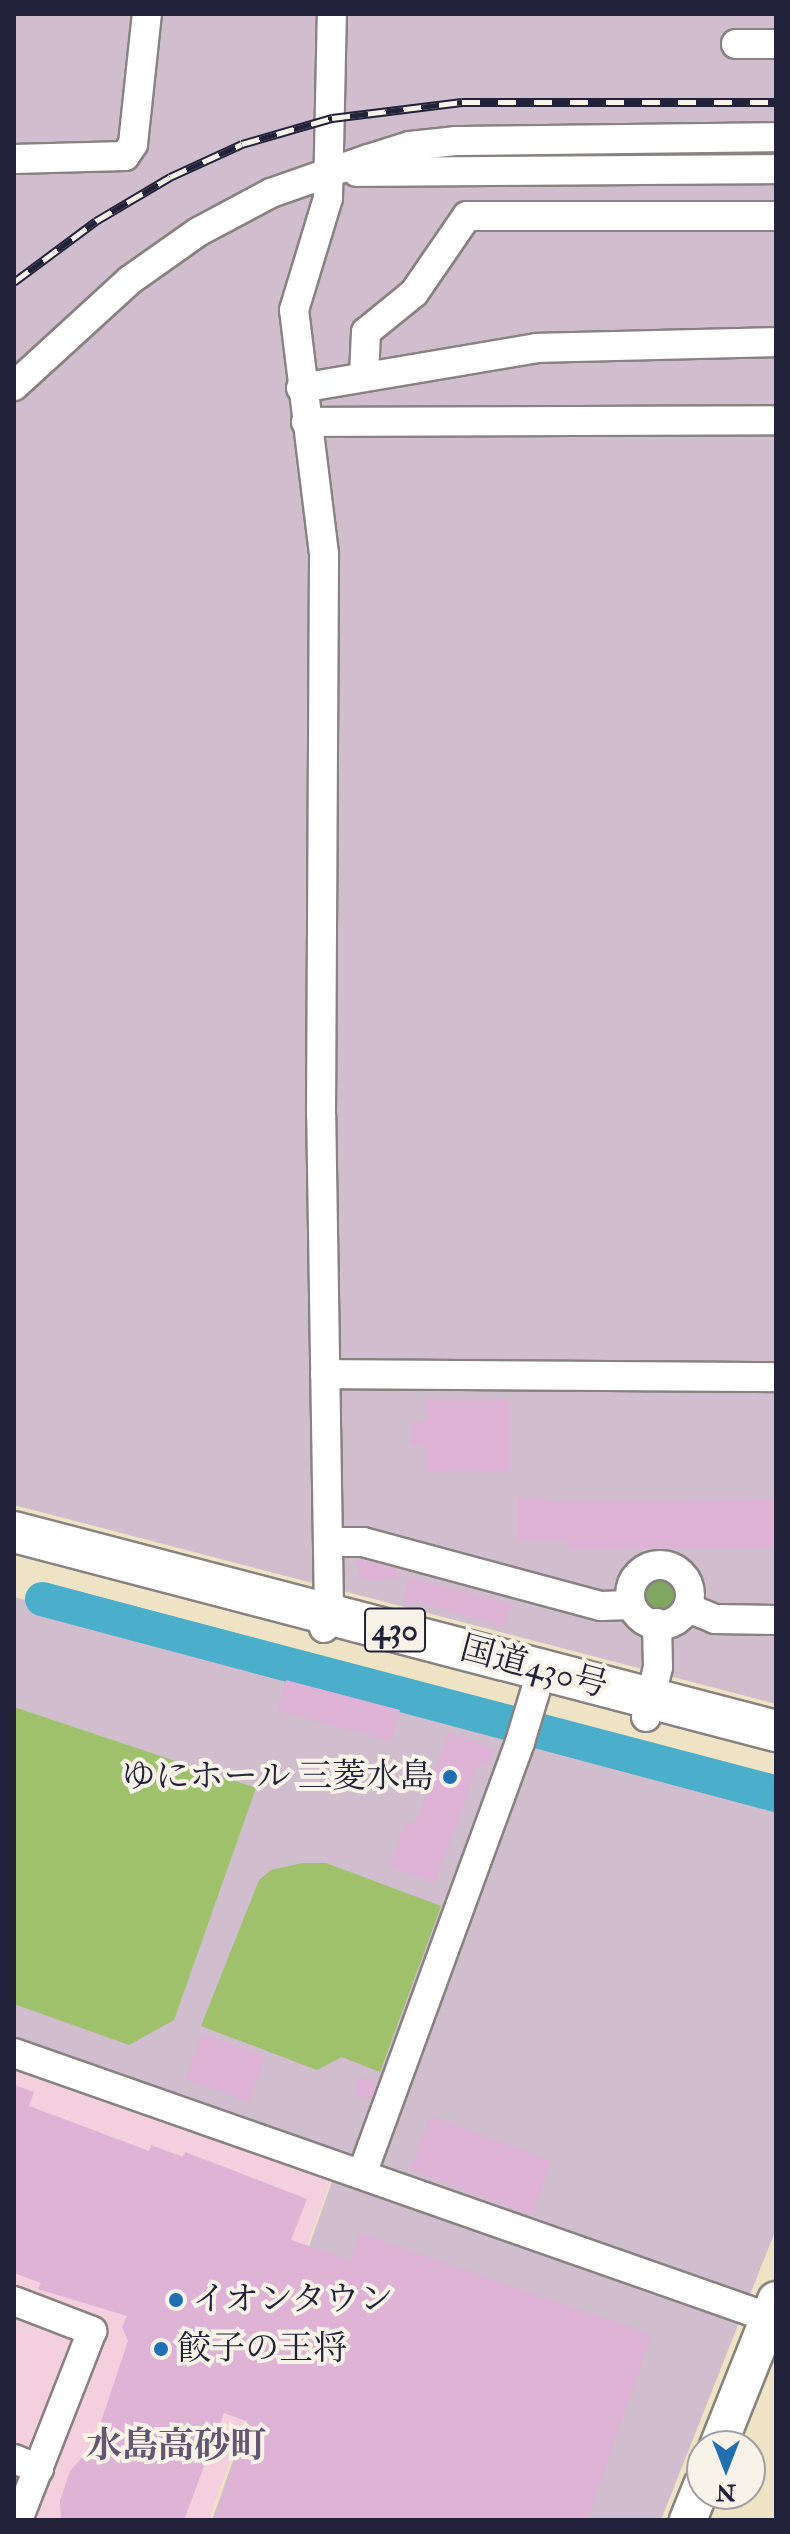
<!DOCTYPE html>
<meta charset="utf-8">
<style>
body{margin:0}
#map{position:relative;width:790px;height:2534px;overflow:hidden;background:#efe3c6;font-family:"IM FELL Double Pica","Noto Serif JP",serif}
div>[style]{position:absolute}
[style*='--x']{left:calc(var(--x)*1px);top:calc(var(--y)*1px);width:calc(var(--w)*1px);rotate:calc(var(--a)*1deg)}
.built>*{inset:0;background:#f4cfdd}
.industrial>*{inset:0;background:#d0bdcd}
.green>*{inset:0;background:#9fc16b}
.forest>*{inset:0;background:#7fa75f}
.round{border-radius:50%}
.stream>*{height:6px;margin:-3px;padding:0 3px;transform-origin:3px;border-radius:3px;background:#4baeca}
.river>*{height:34px;margin:-17px;padding:0 17px;transform-origin:17px;border-radius:17px;background:#4baeca}
.building>*{inset:0;background:#deb3d6}
.roads{filter:drop-shadow(2px 0 #888280) drop-shadow(-2px 0 #888280) drop-shadow(0 2px #888280) drop-shadow(0 -2px #888280)}
.minor>*{height:28px;margin:-14px;padding:0 14px;transform-origin:14px;border-radius:14px;background:#fff}
.minor>.ring{margin:-14px;padding:0;box-sizing:content-box;background:none;border:28px solid #fff;border-radius:50%}
.major>*{height:36px;margin:-18px;padding:0 18px;transform-origin:18px;border-radius:18px;background:#fff}
.highway>*{height:40px;margin:-20px;padding:0 20px;transform-origin:20px;border-radius:20px;background:#fff}
.rail>*{height:9px;margin-top:-4.5px;transform-origin:0;background:repeating-linear-gradient(90deg,#f7f3e8 0 18px,#22223b 0 36px);box-sizing:border-box;border-block:2px solid #22223b}
.dots>*{width:22px;height:22px;translate:-50% -50%;box-sizing:border-box;border:4px solid #f7f3e8;border-radius:50%}
span{translate:-50% -50%;white-space:nowrap;text-align:center;line-height:1.15;-webkit-text-stroke:8px #f7f3e8;paint-order:stroke}
.shield-label span{padding:2px 6px;background:#f7f3e8;border:2px solid;border-radius:6px;-webkit-text-stroke-width:0}
.shield-label{font-size:32px;color:#22223b;font-weight:700}
.street-label{font-size:34px;color:#22223b}
.poi-label{font-size:34px;color:#22223b}
.right{translate:-100% -50%;text-align:right}
.left{translate:0 -50%;text-align:left}
.neighbourhood-label{font-size:36px;color:#645571;font-weight:700}
.frame{position:absolute;inset:0;border:16px solid #22223b;pointer-events:none}
.north{position:absolute;left:686px;top:2430px;width:80px;height:80px;box-sizing:border-box;background:#f7f3e8;border:2px solid #a29fa3;border-radius:50%;rotate:180deg;font-size:22px;font-weight:700;line-height:32px;text-align:center;color:#22223b}
.north::after{content:'';display:block;margin:auto;width:28px;height:36px;background:#1f6fb2;clip-path:polygon(50% 0,100% 100%,50% 72%,0 100%)}
</style>
<div id="map">
<div class="built">
<i style="clip-path:polygon(14px 2066px,332px 2176px,209px 2520px,14px 2520px)"></i>
</div>
<div class="industrial">
<i style="clip-path:polygon(14px 14px,776px 14px,776px 1704px,14px 1505px)"></i>
<i style="clip-path:polygon(14px 1597px,513px 1731px,359px 2153px,345px 2154px,14px 2037px)"></i>
<i style="clip-path:polygon(532px 1738px,776px 1805px,776px 2229px,661px 2520px,212px 2520px,334px 2176px,366px 2187px)"></i>
</div>
<div class="green">
<i style="clip-path:polygon(14px 1707px,256px 1788px,174px 2020px,129px 2045px,14px 2004px)"></i>
<i style="clip-path:polygon(302px 1863px,326px 1863px,441px 1906px,380px 2072px,342px 2057px,317px 2070px,201px 2026px,259px 1880px,271px 1870px)"></i>
</div>
<div class="forest">
<i class="round" style="left:641px;top:1576px;width:38px;height:38px"></i>
</div>
<div class="stream">
<i style="--x:46;--y:1586;--w:492;--a:14.7"></i>
<i style="--x:536;--y:1715;--w:248;--a:14.7"></i>
</div>
<div class="river">
<i style="--x:42;--y:1599;--w:760;--a:14.95"></i>
</div>
<div class="building">
<i style="clip-path:polygon(425px 1400px,509px 1400px,509px 1472px,425px 1472px,425px 1445px,411px 1445px,411px 1422px,425px 1422px)"></i>
<i style="clip-path:polygon(518px 1497px,546px 1497px,546px 1502px,776px 1500px,776px 1547px,568px 1549px,568px 1542px,518px 1542px)"></i>
<i style="clip-path:polygon(357px 1559px,397px 1569px,397px 1580px,360px 1579px)"></i>
<i style="clip-path:polygon(408px 1577px,511px 1604px,504px 1627px,419px 1602px,403px 1603px)"></i>
<i style="clip-path:polygon(286px 1680px,400px 1710px,391px 1741px,278px 1711px)"></i>
<i style="clip-path:polygon(449px 1732px,495px 1749px,488px 1767px,479px 1763px,435px 1883px,389px 1866px,406px 1821px,415px 1824px)"></i>
<i style="clip-path:polygon(202px 2033px,266px 2056px,249px 2102px,185px 2079px)"></i>
<i style="clip-path:polygon(360px 2076px,377px 2083px,371px 2100px,353px 2094px)"></i>
<i style="clip-path:polygon(14px 2085px,34px 2092px,29px 2106px,149px 2151px,151px 2145px,183px 2157px,185px 2152px,307px 2199px,291px 2240px,350px 2260px,360px 2233px,652px 2335px,587px 2520px,214px 2520px,249px 2422px,224px 2413px,184px 2520px,61px 2520px,60px 2501px,70px 2471px,93px 2446px,128px 2341px,122px 2327px,127px 2316px,38px 2289px,41px 2283px,14px 2273px)"></i>
<i style="clip-path:polygon(430px 2116px,552px 2161px,532px 2215px,410px 2170px)"></i>
</div>
<div class="roads">
<div class="minor">
<i style="--x:736;--y:44;--w:40;--a:0"></i>
<i style="--x:14;--y:159;--w:111;--a:-1.5"></i>
<i style="--x:125;--y:156;--w:14;--a:-56"></i>
<i style="--x:133;--y:144;--w:131;--a:-83.9"></i>
<i style="--x:357;--y:172;--w:419;--a:-0.4"></i>
<i style="--x:364;--y:376;--w:44;--a:-87.4"></i>
<i style="--x:366;--y:332;--w:62;--a:-39.1"></i>
<i style="--x:414;--y:293;--w:93;--a:-55.5"></i>
<i style="--x:467;--y:216;--w:309;--a:0"></i>
<i style="--x:14;--y:386;--w:157;--a:-42.4"></i>
<i style="--x:130;--y:280;--w:83;--a:-35.2"></i>
<i style="--x:198;--y:232;--w:83;--a:-28.1"></i>
<i style="--x:271;--y:193;--w:103;--a:-19.3"></i>
<i style="--x:368;--y:159;--w:44;--a:-17.2"></i>
<i style="--x:410;--y:146;--w:45;--a:-6.3"></i>
<i style="--x:455;--y:141;--w:321;--a:-0.7"></i>
<i style="--x:301;--y:388;--w:239;--a:-9.6"></i>
<i style="--x:537;--y:348;--w:239;--a:-1.4"></i>
<i style="--x:306;--y:422;--w:470;--a:-0.2"></i>
<i style="--x:325;--y:1374;--w:451;--a:0.4"></i>
<i style="--x:328;--y:1542;--w:35;--a:0"></i>
<i style="--x:363;--y:1542;--w:246;--a:15.1"></i>
<i style="--x:601;--y:1606;--w:29;--a:-2"></i>
<i class="ring" style="left:630px;top:1565px;width:32px;height:32px"></i>
<i style="--x:688;--y:1608;--w:29;--a:22"></i>
<i style="--x:715;--y:1619;--w:61;--a:0.9"></i>
<i style="--x:324;--y:1628;--w:17;--a:-73"></i>
<i style="--x:329;--y:1612;--w:497;--a:-90.9"></i>
<i style="--x:321;--y:1115;--w:561;--a:-89.69"></i>
<i style="--x:324;--y:554;--w:246;--a:-97"></i>
<i style="--x:294;--y:310;--w:117;--a:-73.1"></i>
<i style="--x:328;--y:198;--w:184;--a:-88.8"></i>
<i style="--x:646;--y:1717;--w:51;--a:-76.5"></i>
<i style="--x:658;--y:1667;--w:44;--a:-91.3"></i>
<i style="--x:14;--y:2053;--w:807;--a:19.31"></i>
<i style="--x:362;--y:2174;--w:460;--a:-69.9"></i>
<i style="--x:520;--y:1742;--w:76;--a:-73.2"></i>
<i style="--x:14;--y:2301;--w:84;--a:21"></i>
<i style="--x:92;--y:2331;--w:203;--a:111.4"></i>
<i style="--x:14;--y:2459;--w:27;--a:22"></i>
</div>
<div class="major">
<i style="--x:718;--y:2446;--w:157;--a:-68.3"></i>
<i style="--x:688;--y:2520;--w:37;--a:-68"></i>
</div>
<div class="highway">
<i style="--x:14;--y:1532;--w:788;--a:14.64"></i>
</div>
</div>
<div class="rail">
<i style="--x:14;--y:282;--w:102;--a:-36.6"></i>
<i style="--x:96;--y:221;--w:86;--a:-30.7"></i>
<i style="--x:170;--y:177;--w:79;--a:-24.6"></i>
<i style="--x:242;--y:144;--w:94;--a:-16.1"></i>
<i style="--x:332;--y:118;--w:131;--a:-7"></i>
<i style="--x:462;--y:102;--w:314;--a:0"></i>
</div>
<div class="dots">
<i style="left:450px;top:1777px;background:#1f6fb2"></i>
<i style="left:176px;top:2300px;background:#1f6fb2"></i>
<i style="left:161px;top:2349px;background:#1f6fb2"></i>
</div>
<div class="shield-label">
<span style="left:395px;top:1630px">430</span>
</div>
<div class="street-label">
<span style="left:534px;top:1667px;rotate:15deg">国道430号</span>
</div>
<div class="poi-label">
<span class="right" style="left:434px;top:1777px">ゆにホール 三菱水島</span>
<span class="left" style="left:192px;top:2300px">イオンタウン</span>
<span class="left" style="left:177px;top:2349px">餃子の王将</span>
</div>
<div class="neighbourhood-label">
<span style="left:176px;top:2446px">水島高砂町</span>
</div>
<div class="frame"></div>
<div class="north">N</div>
</div>
